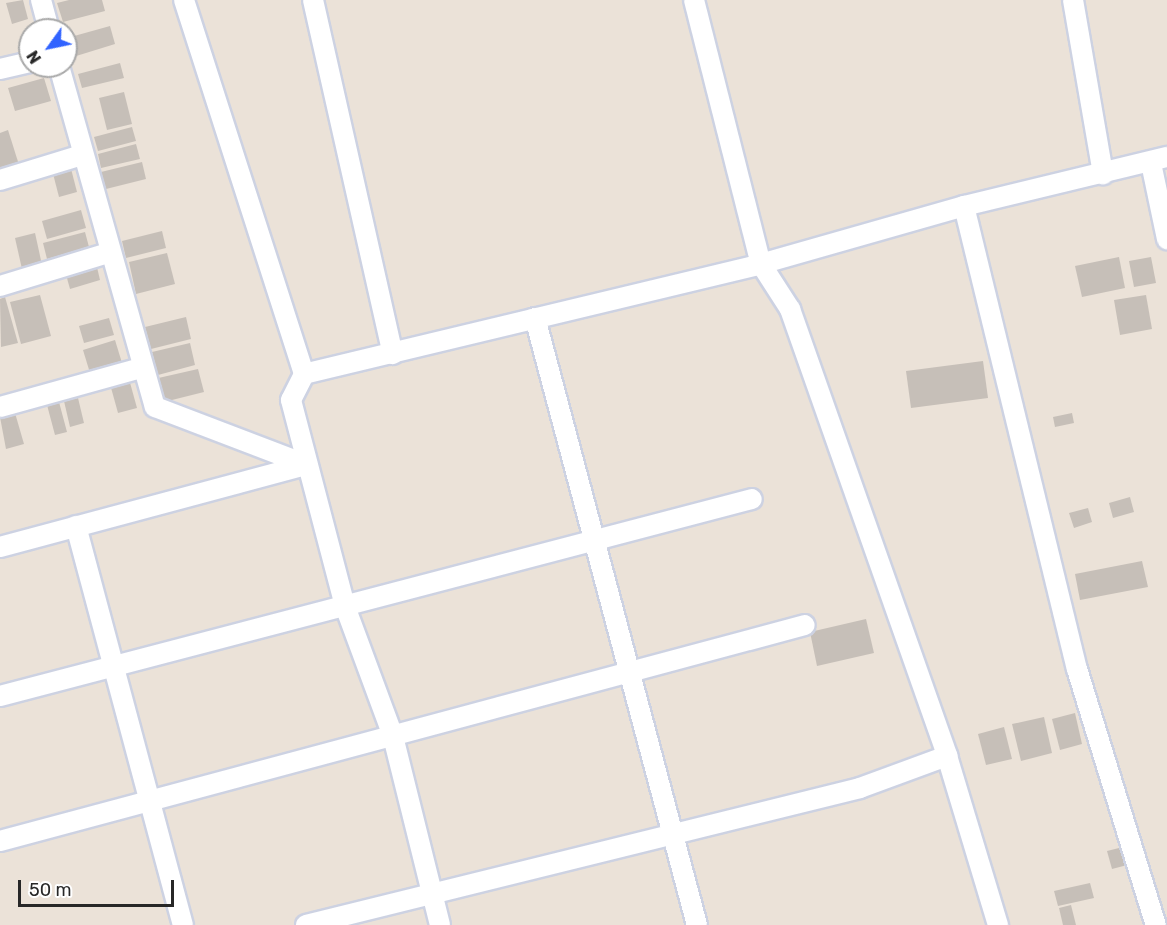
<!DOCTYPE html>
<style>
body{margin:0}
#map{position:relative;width:1167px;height:925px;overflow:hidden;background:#ebe2d8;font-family:Rubik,sans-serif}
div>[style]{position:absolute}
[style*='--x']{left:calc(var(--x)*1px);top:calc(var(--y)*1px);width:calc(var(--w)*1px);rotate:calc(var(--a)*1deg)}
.building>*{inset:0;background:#c6bfb8}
.roads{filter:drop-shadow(2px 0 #cdd2e2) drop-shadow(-2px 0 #cdd2e2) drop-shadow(0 2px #cdd2e2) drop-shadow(0 -2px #cdd2e2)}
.street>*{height:20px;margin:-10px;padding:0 10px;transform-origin:10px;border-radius:10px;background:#fff}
span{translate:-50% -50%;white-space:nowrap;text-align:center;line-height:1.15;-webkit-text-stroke:5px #fff;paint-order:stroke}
.north{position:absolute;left:18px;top:18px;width:60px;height:60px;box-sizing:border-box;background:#fff;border:2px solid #a9a9a9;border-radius:50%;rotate:237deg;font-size:16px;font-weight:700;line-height:24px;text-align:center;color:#272727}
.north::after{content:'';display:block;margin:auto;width:21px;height:27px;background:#3163ff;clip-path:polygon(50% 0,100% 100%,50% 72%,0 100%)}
.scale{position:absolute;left:18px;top:880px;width:156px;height:27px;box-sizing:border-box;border:3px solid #272727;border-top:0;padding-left:8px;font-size:18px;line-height:21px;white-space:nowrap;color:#272727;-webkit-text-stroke:4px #fff;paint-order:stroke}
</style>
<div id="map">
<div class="building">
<i style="clip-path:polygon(23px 0,28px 19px,12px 24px,6px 3px)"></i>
<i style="clip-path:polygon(69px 0,102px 0,105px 11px,63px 22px,57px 3px)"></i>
<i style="clip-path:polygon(110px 26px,115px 44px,73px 57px,67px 38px)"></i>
<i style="clip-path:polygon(120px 63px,124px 78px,82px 88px,78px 74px)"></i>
<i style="clip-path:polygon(44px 78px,51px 101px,15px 111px,8px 88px)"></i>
<i style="clip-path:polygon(124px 92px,132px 124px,107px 130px,99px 98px)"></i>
<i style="clip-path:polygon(132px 127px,136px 141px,98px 151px,94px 137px)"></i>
<i style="clip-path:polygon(8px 130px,20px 168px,0 174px,0 133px)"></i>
<i style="clip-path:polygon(136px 144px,140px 159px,101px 168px,98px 154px)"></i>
<i style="clip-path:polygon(69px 161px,77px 192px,59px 197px,51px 166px)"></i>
<i style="clip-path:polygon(142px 162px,146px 179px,106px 189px,101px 172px)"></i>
<i style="clip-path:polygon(81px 210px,86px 228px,47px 239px,42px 221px)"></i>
<i style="clip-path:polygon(162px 231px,166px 248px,126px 258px,122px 241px)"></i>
<i style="clip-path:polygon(85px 232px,89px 247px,47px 259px,43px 243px)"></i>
<i style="clip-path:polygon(35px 233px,42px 265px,22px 269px,15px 238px)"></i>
<i style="clip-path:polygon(167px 253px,175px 284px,136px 294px,129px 262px)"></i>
<i style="clip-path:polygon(1119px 257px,1125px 288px,1082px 297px,1075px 266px)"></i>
<i style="clip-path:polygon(1151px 257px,1156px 283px,1134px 287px,1129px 261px)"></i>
<i style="clip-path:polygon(96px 263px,100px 280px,70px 289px,65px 271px)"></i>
<i style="clip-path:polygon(40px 295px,51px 336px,21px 344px,10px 302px)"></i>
<i style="clip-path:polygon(1146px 295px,1152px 329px,1120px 335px,1114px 300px)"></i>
<i style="clip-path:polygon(5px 297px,18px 343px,1px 347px,0 299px)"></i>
<i style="clip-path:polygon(186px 317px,191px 339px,151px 349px,145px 327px)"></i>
<i style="clip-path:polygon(109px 318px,114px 335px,84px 343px,79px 326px)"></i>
<i style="clip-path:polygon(115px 340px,122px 363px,90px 373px,83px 350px)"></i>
<i style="clip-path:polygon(190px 343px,195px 365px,158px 375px,152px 352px)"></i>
<i style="clip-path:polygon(983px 361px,988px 398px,911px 408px,906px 371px)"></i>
<i style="clip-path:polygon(198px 369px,204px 392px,160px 403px,154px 379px)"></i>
<i style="clip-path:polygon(129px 379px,137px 408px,118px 413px,110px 384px)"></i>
<i style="clip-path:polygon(78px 398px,84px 423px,70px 427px,64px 401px)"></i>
<i style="clip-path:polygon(59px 402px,67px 432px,55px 435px,47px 405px)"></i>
<i style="clip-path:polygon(15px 413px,24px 444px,6px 449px,0 417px)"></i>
<i style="clip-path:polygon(1072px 413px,1074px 423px,1055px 427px,1053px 417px)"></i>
<i style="clip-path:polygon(1130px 497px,1134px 512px,1113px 518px,1109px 503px)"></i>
<i style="clip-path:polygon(1088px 508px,1092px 522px,1074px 528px,1069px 513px)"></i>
<i style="clip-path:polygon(1142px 561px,1148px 587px,1080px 600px,1075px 574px)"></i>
<i style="clip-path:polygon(866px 619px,874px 653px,817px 666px,810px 632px)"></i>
<i style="clip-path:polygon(1075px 713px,1082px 744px,1060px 750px,1052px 719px)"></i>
<i style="clip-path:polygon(1044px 717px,1052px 753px,1021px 761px,1012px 724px)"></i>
<i style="clip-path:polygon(1004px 727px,1012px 759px,986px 765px,978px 734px)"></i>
<i style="clip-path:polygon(1127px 846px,1131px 864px,1112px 869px,1107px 851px)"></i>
<i style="clip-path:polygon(1090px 883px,1094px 898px,1058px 906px,1054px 891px)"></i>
<i style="clip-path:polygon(1071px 905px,1076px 925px,1063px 925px,1059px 908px)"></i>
</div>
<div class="roads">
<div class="street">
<i style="--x:41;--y:0;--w:31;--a:75"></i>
<i style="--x:184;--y:0;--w:393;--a:72.2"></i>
<i style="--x:313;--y:0;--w:363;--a:77.3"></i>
<i style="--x:694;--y:0;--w:272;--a:75.8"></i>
<i style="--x:761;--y:264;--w:54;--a:57.2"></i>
<i style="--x:790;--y:309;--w:474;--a:70.6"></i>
<i style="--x:947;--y:756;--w:177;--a:73.2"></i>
<i style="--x:1073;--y:0;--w:177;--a:80.2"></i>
<i style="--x:59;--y:66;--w:354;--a:74.3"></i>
<i style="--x:155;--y:407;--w:163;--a:20.9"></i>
<i style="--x:0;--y:69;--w:31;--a:-13"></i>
<i style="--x:1151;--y:163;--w:78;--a:78.1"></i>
<i style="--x:0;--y:180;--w:86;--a:-17"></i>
<i style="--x:964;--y:206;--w:477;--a:76.3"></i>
<i style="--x:1077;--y:669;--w:268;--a:72.9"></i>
<i style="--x:0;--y:286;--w:113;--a:-17"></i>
<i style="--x:535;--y:318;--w:628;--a:75.06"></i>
<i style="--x:0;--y:407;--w:146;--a:-15.5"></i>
<i style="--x:76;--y:526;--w:413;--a:75"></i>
<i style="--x:0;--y:547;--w:318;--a:-15"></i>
<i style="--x:0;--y:696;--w:777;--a:-14.68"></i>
<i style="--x:0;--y:841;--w:833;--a:-15.02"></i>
<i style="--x:306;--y:925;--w:571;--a:-13.89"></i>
<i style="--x:860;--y:788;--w:93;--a:-20.2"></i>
<i style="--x:440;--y:925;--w:195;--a:-104"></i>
<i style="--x:393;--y:736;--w:139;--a:-110.3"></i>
<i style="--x:345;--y:606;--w:213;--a:-104.7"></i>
<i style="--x:291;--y:400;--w:29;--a:-63"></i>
<i style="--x:304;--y:374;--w:470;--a:-13.5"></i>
<i style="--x:761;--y:264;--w:211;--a:-15.9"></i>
<i style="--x:964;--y:206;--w:209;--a:-13.6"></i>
</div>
</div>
<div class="north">N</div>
<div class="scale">50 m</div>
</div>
